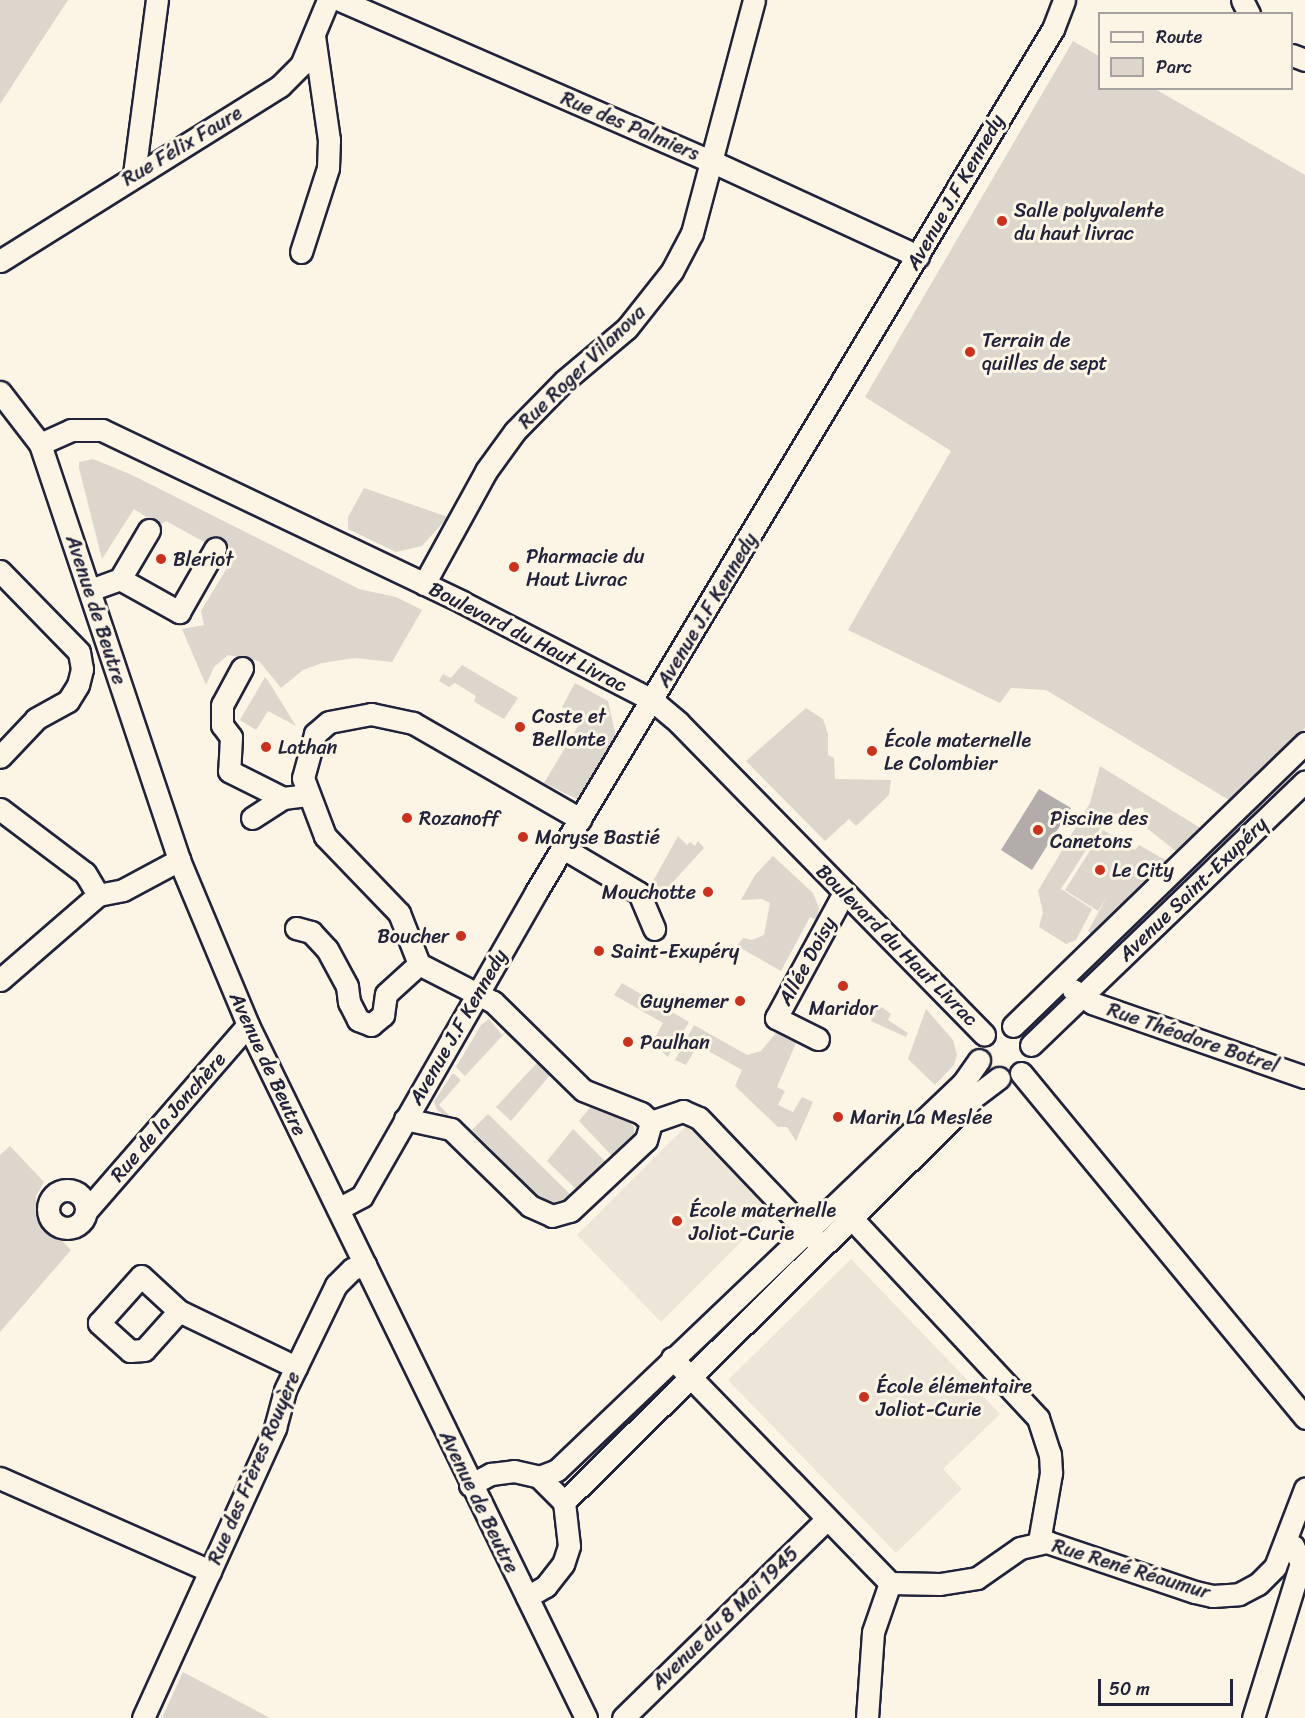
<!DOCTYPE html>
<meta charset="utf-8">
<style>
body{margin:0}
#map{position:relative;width:1305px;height:1718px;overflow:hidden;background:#fcf5e5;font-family:Sriracha,sans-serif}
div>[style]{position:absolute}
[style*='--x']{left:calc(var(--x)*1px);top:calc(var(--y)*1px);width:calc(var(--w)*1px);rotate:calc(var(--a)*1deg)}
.built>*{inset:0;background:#ece5d8}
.green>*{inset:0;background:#dcd6cc}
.water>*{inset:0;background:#b2adab}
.roads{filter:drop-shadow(2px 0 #22223b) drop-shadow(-2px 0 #22223b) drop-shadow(0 2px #22223b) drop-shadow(0 -2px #22223b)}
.minor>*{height:21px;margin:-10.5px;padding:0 10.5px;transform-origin:10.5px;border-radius:10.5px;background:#fcf5e5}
.minor>.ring{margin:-10.5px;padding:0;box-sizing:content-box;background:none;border:21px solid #fcf5e5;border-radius:50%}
.dots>*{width:16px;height:16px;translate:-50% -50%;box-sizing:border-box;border:3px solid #fcf5e5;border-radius:50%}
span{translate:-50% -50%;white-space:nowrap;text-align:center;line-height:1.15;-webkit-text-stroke:6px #fcf5e5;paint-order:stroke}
.street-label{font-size:20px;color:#22223b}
.poi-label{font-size:20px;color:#22223b}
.left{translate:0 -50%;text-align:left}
.right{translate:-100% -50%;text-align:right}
.legend{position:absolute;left:1098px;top:12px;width:195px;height:78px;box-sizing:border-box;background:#fcf5e5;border:2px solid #a5a1a1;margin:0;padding:8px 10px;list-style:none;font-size:18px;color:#22223b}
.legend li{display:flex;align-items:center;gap:12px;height:30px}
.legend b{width:30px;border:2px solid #a5a1a1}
.scale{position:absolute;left:1098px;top:1679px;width:135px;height:27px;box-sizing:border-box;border:3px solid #22223b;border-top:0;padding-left:8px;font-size:18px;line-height:21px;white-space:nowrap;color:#22223b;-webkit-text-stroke:4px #fcf5e5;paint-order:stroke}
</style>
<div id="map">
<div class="built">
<i style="clip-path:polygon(691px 1121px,776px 1207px,661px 1322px,577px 1235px)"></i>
<i style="clip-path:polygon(851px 1259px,1000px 1414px,943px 1469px,962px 1489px,896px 1553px,728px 1380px)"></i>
</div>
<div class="green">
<i style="clip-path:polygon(0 0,68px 0,0 104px)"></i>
<i style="clip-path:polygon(1073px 41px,1099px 56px,1100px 88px,1155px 89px,1305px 175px,1305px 728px,1229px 800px,1046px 690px,1011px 688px,1000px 703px,848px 630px,951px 451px,865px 397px)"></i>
<i style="clip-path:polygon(93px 459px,132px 475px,359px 589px,396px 597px,422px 610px,392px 662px,355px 658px,322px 663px,303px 670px,281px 688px,259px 661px,228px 655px,214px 667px,206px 685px,182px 629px,204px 625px,201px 611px,236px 553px,219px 541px,210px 538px,206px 543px,166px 521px,159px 525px,134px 509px,102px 559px,79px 468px,79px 462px)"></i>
<i style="clip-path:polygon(364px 488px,448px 517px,422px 546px,396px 552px,348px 529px,348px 517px)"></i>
<i style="clip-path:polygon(462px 665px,518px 698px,504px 719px,481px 706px,474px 701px,476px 696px,455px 683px,449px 687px,439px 681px,443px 674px,451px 678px)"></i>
<i style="clip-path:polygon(265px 677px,269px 682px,296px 726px,268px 711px,256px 730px,240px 720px)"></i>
<i style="clip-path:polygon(575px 683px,608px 701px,616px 737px,577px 799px,544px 783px,583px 718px,562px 707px)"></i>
<i style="clip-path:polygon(806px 708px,823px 719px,828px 734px,828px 755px,834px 758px,835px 779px,891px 780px,889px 795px,856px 826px,849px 819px,825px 841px,746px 761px)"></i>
<i style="clip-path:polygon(1100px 766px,1202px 829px,1177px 852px,1148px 829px,1143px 807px,1108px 816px,1061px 889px,1092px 909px,1076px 940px,1066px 944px,1039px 927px,1043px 912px,1038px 891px,1090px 803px)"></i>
<i style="clip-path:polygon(1103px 830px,1135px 850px,1139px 845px,1167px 861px,1091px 934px,1088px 931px,1107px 897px,1098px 911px,1065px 890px)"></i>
<i style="clip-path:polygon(678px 836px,687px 845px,690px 842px,695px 846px,698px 841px,704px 848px,662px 894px,652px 883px)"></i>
<i style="clip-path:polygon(773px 856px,813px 893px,819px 908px,817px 920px,810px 917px,781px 971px,737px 946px,743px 938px,752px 940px,764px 935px,770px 903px,762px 899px,741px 900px,755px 875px)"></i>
<i style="clip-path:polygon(622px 983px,689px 1022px,668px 1057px,652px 1043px,663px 1023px,614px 995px)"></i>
<i style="clip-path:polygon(875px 1002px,891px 1014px,888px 1020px,908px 1033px,906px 1037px,871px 1021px)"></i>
<i style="clip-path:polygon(926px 1009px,953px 1040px,957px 1055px,954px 1065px,935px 1085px,908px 1059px)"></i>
<i style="clip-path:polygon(489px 1019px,502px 1035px,508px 1029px,517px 1038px,514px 1041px,505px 1033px,465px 1076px,456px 1067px,481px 1025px)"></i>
<i style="clip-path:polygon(694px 1025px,747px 1055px,761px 1051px,776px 1033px,796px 1043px,777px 1087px,785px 1091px,778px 1105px,793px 1112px,802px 1097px,813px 1102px,796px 1141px,787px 1127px,778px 1127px,735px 1086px,742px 1070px,698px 1045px,686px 1065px,675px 1060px)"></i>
<i style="clip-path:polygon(529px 1051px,551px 1074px,511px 1121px,496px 1107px,537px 1063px)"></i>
<i style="clip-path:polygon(453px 1073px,461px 1080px,439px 1105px,450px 1116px,448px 1118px,437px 1110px,434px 1101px)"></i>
<i style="clip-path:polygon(592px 1105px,627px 1118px,634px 1127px,635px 1137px,614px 1158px,579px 1121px)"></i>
<i style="clip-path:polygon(488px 1114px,573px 1197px,557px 1203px,539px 1198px,472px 1130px)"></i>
<i style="clip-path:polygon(573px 1129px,608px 1164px,580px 1193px,547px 1161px)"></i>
<i style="clip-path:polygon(10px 1146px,44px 1182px,36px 1196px,37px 1215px,71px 1250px,0 1332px,0 1155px)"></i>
<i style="clip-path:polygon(183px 1672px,270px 1718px,162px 1718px)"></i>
</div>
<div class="water">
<i style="clip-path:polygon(1039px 789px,1071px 808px,1032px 870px,1001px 850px)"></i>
</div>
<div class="roads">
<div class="minor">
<i style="--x:340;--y:0;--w:404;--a:23.5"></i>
<i style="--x:711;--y:161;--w:228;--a:24.7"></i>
<i style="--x:1242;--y:0;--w:16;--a:63"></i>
<i style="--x:1292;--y:55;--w:14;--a:21"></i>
<i style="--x:134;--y:174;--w:176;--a:-82.5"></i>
<i style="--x:301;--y:252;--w:88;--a:-72.2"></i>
<i style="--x:328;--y:168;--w:28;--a:-88"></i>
<i style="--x:329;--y:140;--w:105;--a:-98.2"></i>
<i style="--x:0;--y:261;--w:330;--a:-32"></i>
<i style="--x:280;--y:86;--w:30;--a:-45"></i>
<i style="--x:301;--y:65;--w:70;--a:-67.4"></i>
<i style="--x:0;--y:392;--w:66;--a:52.4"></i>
<i style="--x:40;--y:444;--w:439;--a:71.5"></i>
<i style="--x:179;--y:860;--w:179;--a:67.3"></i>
<i style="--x:248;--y:1025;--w:771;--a:64"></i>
<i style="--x:40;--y:444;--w:34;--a:-24"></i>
<i style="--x:71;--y:430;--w:31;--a:0"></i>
<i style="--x:102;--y:430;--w:399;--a:25.5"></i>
<i style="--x:462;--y:602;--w:214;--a:27.3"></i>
<i style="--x:652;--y:700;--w:35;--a:40"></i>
<i style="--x:679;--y:723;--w:436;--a:45.6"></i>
<i style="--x:0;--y:571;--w:113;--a:45.7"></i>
<i style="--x:79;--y:652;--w:17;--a:80"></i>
<i style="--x:82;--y:669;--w:16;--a:104"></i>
<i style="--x:78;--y:685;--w:19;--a:122"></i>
<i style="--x:68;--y:701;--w:37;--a:151"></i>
<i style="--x:36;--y:719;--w:52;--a:133.5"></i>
<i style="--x:120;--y:579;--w:68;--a:29.2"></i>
<i style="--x:179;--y:612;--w:73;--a:-60.3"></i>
<i style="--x:424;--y:584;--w:129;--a:-61.2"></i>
<i style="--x:486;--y:471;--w:49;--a:-54.1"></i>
<i style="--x:515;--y:431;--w:70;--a:-45.6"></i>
<i style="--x:564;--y:381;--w:82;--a:-40.1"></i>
<i style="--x:627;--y:328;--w:73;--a:-51.7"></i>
<i style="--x:672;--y:271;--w:43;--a:-62.2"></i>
<i style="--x:692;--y:233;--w:241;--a:-75.1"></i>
<i style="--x:90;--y:590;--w:32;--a:-20"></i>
<i style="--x:120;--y:579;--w:57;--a:-59.4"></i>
<i style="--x:242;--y:668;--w:42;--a:118.4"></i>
<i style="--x:222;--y:705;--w:20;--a:90"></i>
<i style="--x:222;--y:725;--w:15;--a:53"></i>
<i style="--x:231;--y:737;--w:34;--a:93"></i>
<i style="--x:229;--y:771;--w:60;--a:26.6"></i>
<i style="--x:283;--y:798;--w:24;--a:-7"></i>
<i style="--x:0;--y:809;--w:106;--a:37"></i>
<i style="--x:85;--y:873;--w:26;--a:59"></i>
<i style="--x:252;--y:818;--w:37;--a:-33"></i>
<i style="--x:563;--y:848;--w:88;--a:30.6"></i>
<i style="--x:639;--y:893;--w:39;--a:67"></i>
<i style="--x:296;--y:928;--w:16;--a:15"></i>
<i style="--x:311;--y:932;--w:23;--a:47"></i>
<i style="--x:327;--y:949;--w:42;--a:61.6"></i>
<i style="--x:347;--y:986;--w:16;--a:83"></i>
<i style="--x:349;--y:1002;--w:20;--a:63"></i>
<i style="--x:358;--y:1020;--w:14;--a:21"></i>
<i style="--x:371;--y:1025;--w:16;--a:-40"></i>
<i style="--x:383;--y:1015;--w:21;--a:-82"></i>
<i style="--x:386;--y:994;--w:45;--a:-42.3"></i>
<i style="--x:0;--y:980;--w:130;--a:-40.9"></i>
<i style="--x:98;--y:895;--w:25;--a:-11"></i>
<i style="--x:123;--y:890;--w:64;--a:-28.2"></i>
<i style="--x:1073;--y:990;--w:23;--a:34"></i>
<i style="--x:1092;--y:1003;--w:225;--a:19.2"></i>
<i style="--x:1013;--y:1026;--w:407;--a:-44.1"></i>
<i style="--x:818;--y:1039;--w:47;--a:-153.4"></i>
<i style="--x:776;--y:1018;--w:142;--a:-61.5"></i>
<i style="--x:1031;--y:1045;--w:380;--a:-43.9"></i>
<i style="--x:1021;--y:1073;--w:447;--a:50.5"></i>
<i style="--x:405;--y:1119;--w:47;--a:12.3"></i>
<i style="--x:451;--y:1129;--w:110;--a:44.3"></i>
<i style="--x:530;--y:1206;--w:24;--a:24"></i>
<i style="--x:552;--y:1216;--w:19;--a:-16"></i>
<i style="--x:570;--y:1211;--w:104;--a:-43.1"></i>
<i style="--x:646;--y:1140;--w:19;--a:-74"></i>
<i style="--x:651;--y:1122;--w:13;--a:-138"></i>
<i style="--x:641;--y:1113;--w:62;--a:-158.4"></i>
<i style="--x:583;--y:1090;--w:126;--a:-135.6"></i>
<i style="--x:493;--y:1002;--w:83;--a:-152.8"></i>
<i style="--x:419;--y:964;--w:55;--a:-111.4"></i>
<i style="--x:399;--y:913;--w:107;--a:-133.9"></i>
<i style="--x:325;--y:836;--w:62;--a:-110.8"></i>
<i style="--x:303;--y:778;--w:46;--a:-74.7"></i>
<i style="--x:315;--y:734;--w:18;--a:-41"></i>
<i style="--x:329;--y:722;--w:43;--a:-10.8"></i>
<i style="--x:371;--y:714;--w:43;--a:12.1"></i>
<i style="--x:413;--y:723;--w:193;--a:29.9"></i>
<i style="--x:651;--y:1122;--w:34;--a:-19"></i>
<i style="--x:683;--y:1111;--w:17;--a:24"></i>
<i style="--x:699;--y:1118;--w:170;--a:46.4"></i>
<i class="ring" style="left:48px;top:1190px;width:17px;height:17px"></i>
<i style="--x:338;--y:1209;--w:27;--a:-28"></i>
<i style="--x:362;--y:1196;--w:350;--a:-60.2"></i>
<i style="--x:536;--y:892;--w:1006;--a:-59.08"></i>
<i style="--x:1053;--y:29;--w:31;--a:-69"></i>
<i style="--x:843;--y:1209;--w:286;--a:47"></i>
<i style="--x:1038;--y:1418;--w:38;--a:72"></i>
<i style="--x:1050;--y:1454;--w:19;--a:87"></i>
<i style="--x:1051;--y:1473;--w:70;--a:99.9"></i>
<i style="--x:87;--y:1210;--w:245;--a:-49"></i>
<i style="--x:179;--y:1311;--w:52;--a:131.9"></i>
<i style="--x:144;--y:1350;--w:14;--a:176"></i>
<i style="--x:130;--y:1351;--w:42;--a:-137.9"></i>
<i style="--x:99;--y:1323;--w:63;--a:-48.2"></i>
<i style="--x:141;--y:1276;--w:52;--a:42.6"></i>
<i style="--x:179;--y:1311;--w:130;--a:25.6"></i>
<i style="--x:672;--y:1358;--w:313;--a:45.9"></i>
<i style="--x:890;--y:1583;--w:50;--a:1.1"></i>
<i style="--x:940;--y:1584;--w:37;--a:-9"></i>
<i style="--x:977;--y:1578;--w:52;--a:-34.9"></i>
<i style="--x:1020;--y:1548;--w:28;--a:-13"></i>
<i style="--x:1047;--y:1542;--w:156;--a:18.7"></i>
<i style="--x:1195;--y:1592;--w:18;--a:13"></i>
<i style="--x:1213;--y:1596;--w:26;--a:-4"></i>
<i style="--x:1239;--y:1594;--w:21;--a:-28"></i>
<i style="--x:1258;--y:1584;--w:24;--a:-45"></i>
<i style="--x:1275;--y:1567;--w:84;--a:-69"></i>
<i style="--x:539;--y:1477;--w:19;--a:-21"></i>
<i style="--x:557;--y:1470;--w:561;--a:-43.63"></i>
<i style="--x:963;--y:1083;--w:28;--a:-55"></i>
<i style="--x:0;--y:1478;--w:230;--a:23.9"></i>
<i style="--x:470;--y:1485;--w:24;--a:-28"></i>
<i style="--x:491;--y:1474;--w:23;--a:-7"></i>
<i style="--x:514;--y:1471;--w:26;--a:13"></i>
<i style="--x:539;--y:1477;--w:35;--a:45"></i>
<i style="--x:564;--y:1502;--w:44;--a:83.5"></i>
<i style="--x:569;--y:1546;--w:19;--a:108"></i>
<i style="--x:563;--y:1564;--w:28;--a:128"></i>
<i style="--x:546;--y:1586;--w:22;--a:150"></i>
<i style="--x:564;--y:1502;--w:578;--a:-44.65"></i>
<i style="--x:975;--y:1096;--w:30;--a:-37"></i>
<i style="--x:143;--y:1718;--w:319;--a:-65.5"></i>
<i style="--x:275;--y:1428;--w:39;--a:-75"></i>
<i style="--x:285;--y:1390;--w:117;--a:-64.1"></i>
<i style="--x:336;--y:1285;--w:23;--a:-45"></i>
<i style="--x:352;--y:1269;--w:14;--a:-17"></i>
<i style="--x:623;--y:1718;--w:285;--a:-44.3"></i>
<i style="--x:867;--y:1718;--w:86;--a:-86"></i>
<i style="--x:873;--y:1632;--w:52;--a:-70.9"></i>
<i style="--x:1253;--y:1718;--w:162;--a:-72.8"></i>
<i style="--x:1301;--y:1563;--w:19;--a:-115"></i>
<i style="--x:1293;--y:1546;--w:9;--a:-153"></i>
</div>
</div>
<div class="dots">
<i style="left:1002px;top:221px;background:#c8321e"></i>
<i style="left:970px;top:352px;background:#c8321e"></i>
<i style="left:161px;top:559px;background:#c8321e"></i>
<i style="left:514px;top:567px;background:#c8321e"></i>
<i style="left:520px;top:727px;background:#c8321e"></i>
<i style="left:266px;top:747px;background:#c8321e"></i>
<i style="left:872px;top:751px;background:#c8321e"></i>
<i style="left:407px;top:818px;background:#c8321e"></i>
<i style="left:1038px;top:830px;background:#c8321e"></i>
<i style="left:523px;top:837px;background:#c8321e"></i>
<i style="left:1100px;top:870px;background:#c8321e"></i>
<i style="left:708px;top:892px;background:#c8321e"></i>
<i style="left:461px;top:936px;background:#c8321e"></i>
<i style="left:599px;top:951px;background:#c8321e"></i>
<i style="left:843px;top:986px;background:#c8321e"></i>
<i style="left:740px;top:1001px;background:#c8321e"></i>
<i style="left:628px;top:1042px;background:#c8321e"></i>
<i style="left:838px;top:1117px;background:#c8321e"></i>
<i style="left:677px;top:1221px;background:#c8321e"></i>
<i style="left:864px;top:1397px;background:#c8321e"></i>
</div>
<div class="street-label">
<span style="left:630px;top:126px;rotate:23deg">Rue des Palmiers</span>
<span style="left:182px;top:146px;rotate:-31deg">Rue Félix Faure</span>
<span style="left:955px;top:192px;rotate:-60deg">Avenue J.F Kennedy</span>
<span style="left:582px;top:367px;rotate:-44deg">Rue Roger Vilanova</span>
<span style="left:96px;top:610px;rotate:72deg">Avenue de Beutre</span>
<span style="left:707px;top:610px;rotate:-59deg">Avenue J.F Kennedy</span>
<span style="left:528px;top:637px;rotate:27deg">Boulevard du Haut Livrac</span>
<span style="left:1193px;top:889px;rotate:-44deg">Avenue Saint-Exupéry</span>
<span style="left:897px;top:945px;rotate:45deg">Boulevard du Haut Livrac</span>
<span style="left:807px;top:961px;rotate:-61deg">Allée Doisy</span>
<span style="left:458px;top:1027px;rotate:-60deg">Avenue J.F Kennedy</span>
<span style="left:1193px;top:1038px;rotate:19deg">Rue Théodore Botrel</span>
<span style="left:268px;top:1064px;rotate:65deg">Avenue de Beutre</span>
<span style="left:168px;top:1117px;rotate:-49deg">Rue de la Jonchère</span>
<span style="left:254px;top:1468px;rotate:-67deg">Rue des Frères Rouyère</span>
<span style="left:479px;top:1502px;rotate:64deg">Avenue de Beutre</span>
<span style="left:1131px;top:1569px;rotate:17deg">Rue René Réaumur</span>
<span style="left:725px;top:1618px;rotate:-44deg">Avenue du 8 Mai 1945</span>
</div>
<div class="poi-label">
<span class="left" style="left:1014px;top:222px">Salle polyvalente<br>du haut livrac</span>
<span class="left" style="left:982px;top:352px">Terrain de<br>quilles de sept</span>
<span class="left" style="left:526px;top:568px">Pharmacie du<br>Haut Livrac</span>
<span class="left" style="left:173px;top:559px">Bleriot</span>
<span class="left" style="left:532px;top:728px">Coste et<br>Bellonte</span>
<span class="left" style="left:884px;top:752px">École maternelle<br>Le Colombier</span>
<span class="left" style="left:278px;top:747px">Lathan</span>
<span class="left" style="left:419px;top:818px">Rozanoff</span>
<span class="left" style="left:1050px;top:830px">Piscine des<br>Canetons</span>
<span class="left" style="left:535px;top:837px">Maryse Bastié</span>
<span class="left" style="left:1112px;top:870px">Le City</span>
<span class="right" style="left:696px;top:892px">Mouchotte</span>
<span class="right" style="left:449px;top:936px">Boucher</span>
<span class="left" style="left:611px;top:951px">Saint-Exupéry</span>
<span class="right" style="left:728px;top:1001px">Guynemer</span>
<span style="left:843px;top:1008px">Maridor</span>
<span class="left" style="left:640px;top:1042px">Paulhan</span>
<span class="left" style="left:850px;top:1117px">Marin La Meslée</span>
<span class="left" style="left:689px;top:1222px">École maternelle<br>Joliot-Curie</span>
<span class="left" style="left:876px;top:1398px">École élémentaire<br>Joliot-Curie</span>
</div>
<ul class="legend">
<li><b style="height:8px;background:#fcf5e5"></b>Route</li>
<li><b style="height:16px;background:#dcd6cc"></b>Parc</li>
</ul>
<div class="scale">50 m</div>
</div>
